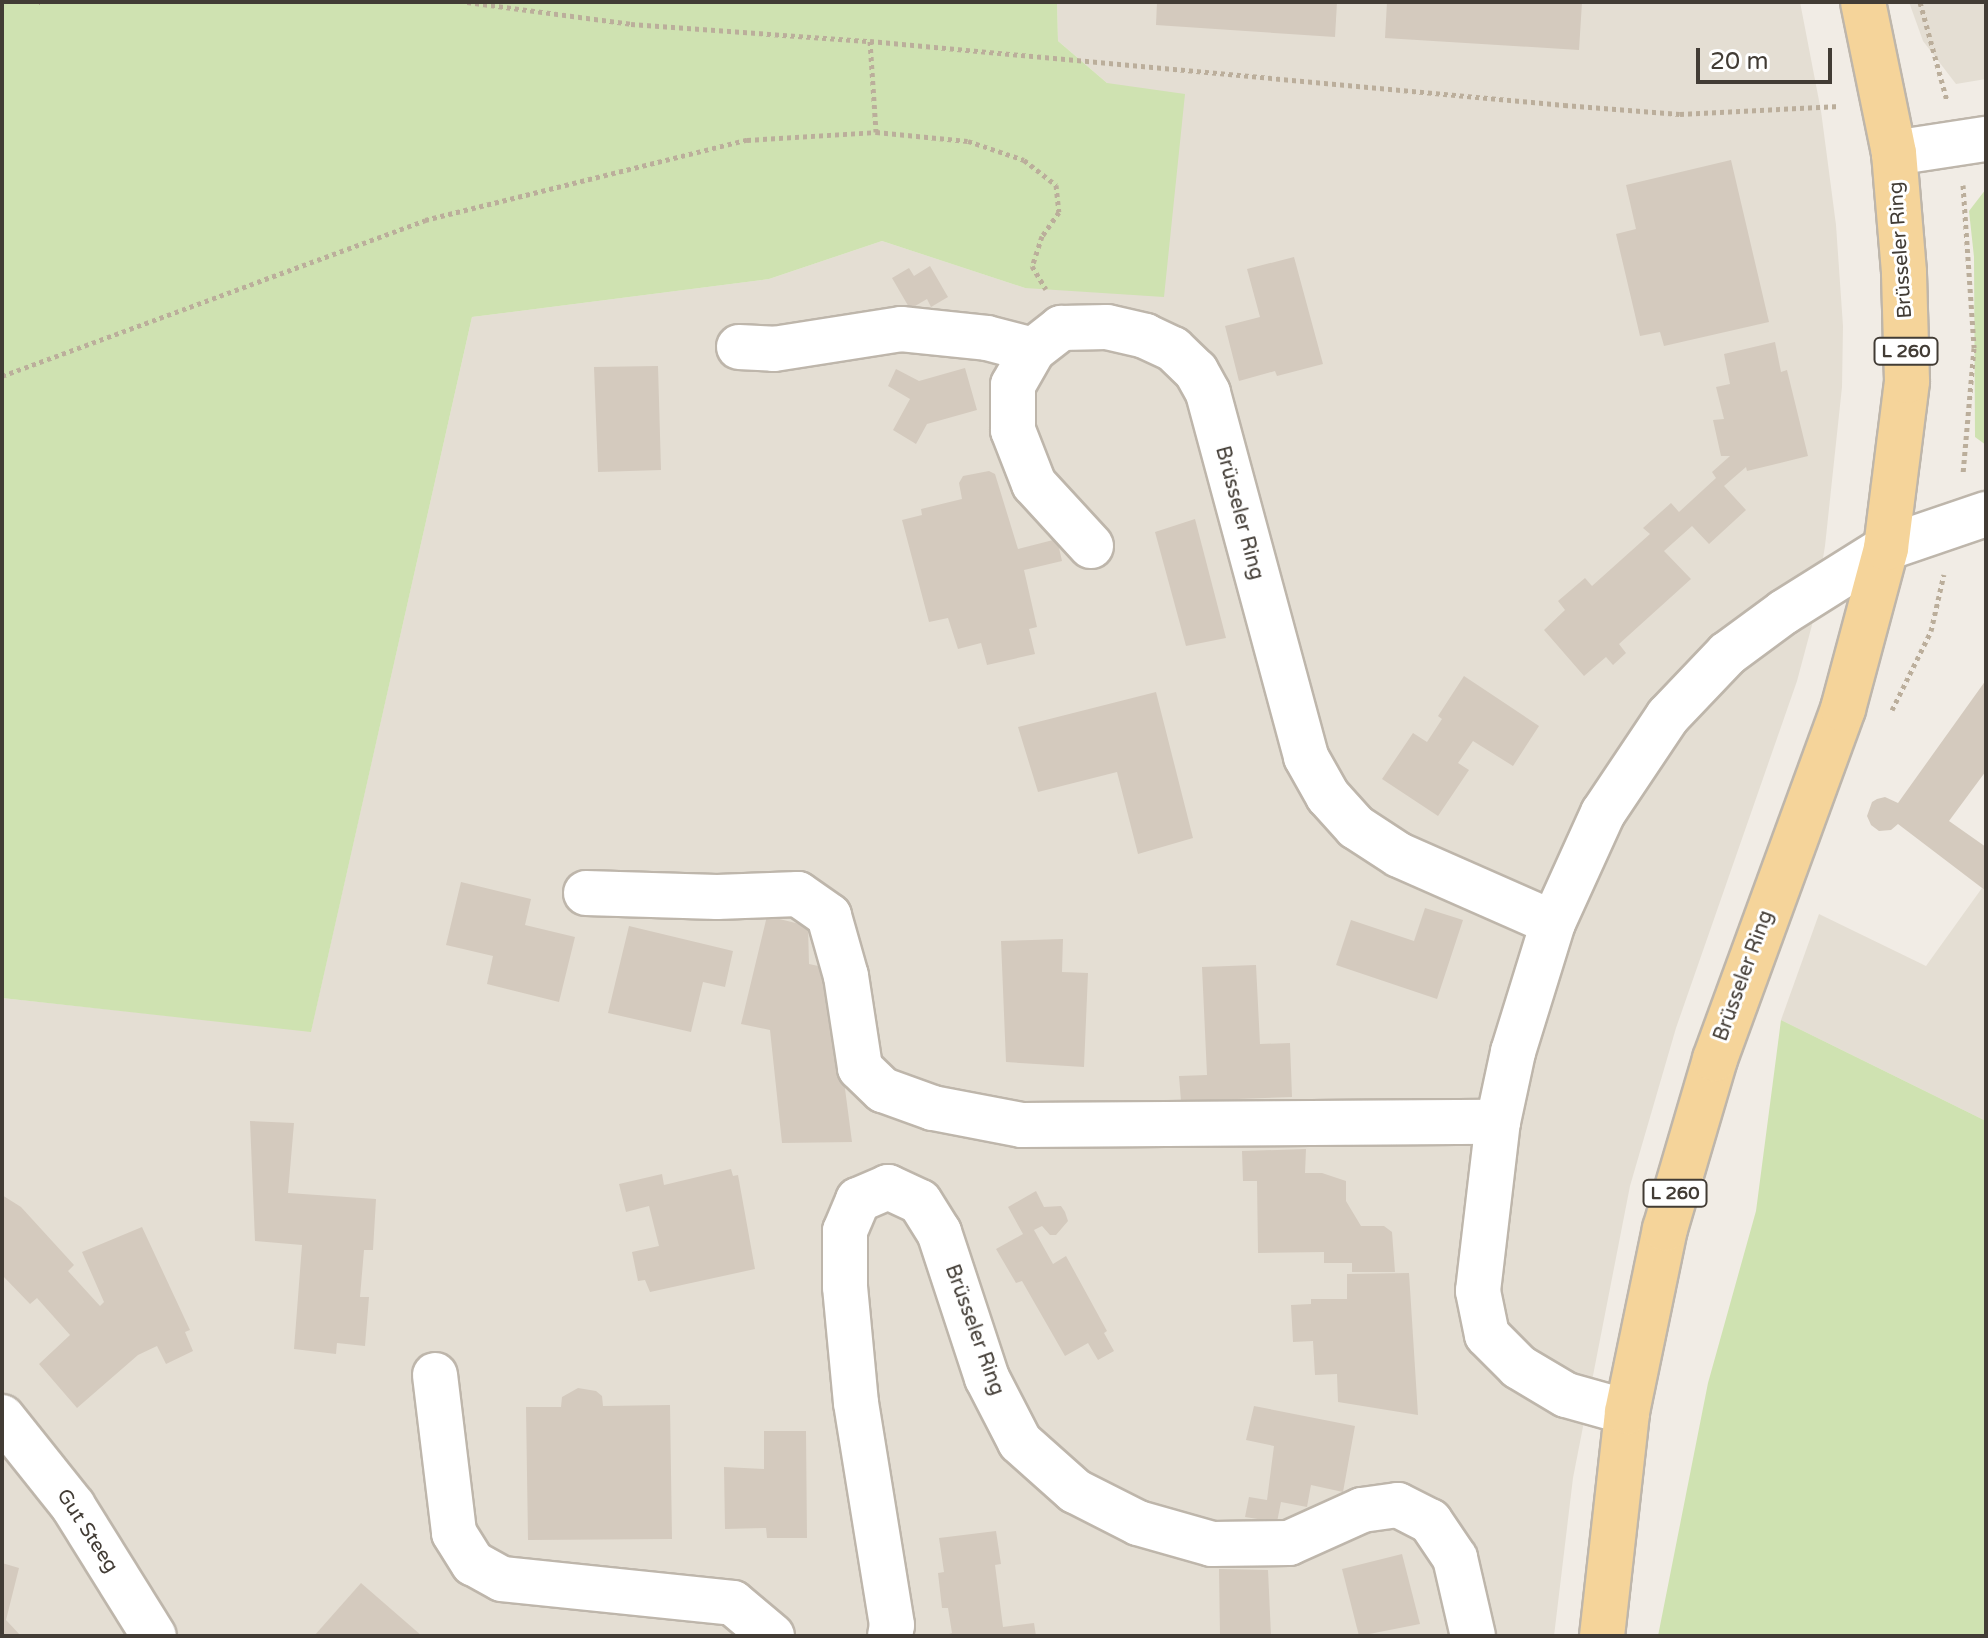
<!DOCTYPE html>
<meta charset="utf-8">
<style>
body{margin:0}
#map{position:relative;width:1988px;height:1638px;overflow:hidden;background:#f1ece5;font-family:"Varela Round",sans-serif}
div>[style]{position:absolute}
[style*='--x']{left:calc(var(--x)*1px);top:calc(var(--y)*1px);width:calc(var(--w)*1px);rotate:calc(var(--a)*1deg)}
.residential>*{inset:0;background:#e4ded3}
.green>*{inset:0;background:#cfe2b1}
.building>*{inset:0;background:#d4cabe}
.path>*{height:5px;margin-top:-2.5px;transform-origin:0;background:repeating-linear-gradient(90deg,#bbae9b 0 4px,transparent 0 8px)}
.roads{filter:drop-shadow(2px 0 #beb6ab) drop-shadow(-2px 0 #beb6ab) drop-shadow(0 2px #beb6ab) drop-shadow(0 -2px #beb6ab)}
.minor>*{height:44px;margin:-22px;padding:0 22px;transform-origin:22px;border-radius:22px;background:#fff}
.major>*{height:44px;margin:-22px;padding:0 22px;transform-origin:22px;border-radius:22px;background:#f5d49a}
span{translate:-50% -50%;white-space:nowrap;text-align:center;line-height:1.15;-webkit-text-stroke:6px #fff;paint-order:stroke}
.shield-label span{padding:2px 6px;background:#fff;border:2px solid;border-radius:6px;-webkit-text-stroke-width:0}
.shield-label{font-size:18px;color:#423c35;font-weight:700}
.street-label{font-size:20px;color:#423c35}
.frame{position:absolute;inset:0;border:4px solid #423c35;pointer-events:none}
.scale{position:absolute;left:1696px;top:48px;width:136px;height:36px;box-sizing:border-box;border:4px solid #423c35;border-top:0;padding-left:10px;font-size:24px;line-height:28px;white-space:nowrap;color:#423c35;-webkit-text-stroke:6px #fff;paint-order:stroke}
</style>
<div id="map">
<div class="residential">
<i style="clip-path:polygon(1057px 2px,1800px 2px,1821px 111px,1836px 225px,1843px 326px,1842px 387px,1825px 546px,1812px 625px,1797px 681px,1676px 1028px,1630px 1186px,1573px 1478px,1554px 1636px,2px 1636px,2px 998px,311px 1031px,472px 317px,769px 279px,882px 241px,1025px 288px,1107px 83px,1058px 41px)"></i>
<i style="clip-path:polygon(1909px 2px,1986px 2px,1986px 79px,1956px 84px,1923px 41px)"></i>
<i style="clip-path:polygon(1982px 888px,1986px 891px,1986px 1121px,1781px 1020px,1819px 914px,1926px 966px)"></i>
</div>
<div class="green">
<i style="clip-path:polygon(2px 2px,1057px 2px,1058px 41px,1107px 83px,1185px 94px,1164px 297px,1025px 288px,882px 241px,769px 279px,472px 317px,311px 1032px,2px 998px)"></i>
<i style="clip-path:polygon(1986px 189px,1986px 445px,1975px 437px,1974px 257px,1969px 211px)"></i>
<i style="clip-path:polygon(1781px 1020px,1986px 1121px,1986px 1636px,1658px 1636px,1708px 1383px,1756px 1211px)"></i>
</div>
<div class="building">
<i style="clip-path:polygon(1157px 2px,1337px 2px,1335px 37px,1156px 25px)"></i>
<i style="clip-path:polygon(1387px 2px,1582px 2px,1579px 50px,1385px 38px)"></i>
<i style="clip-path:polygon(1731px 160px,1769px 322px,1664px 346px,1660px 332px,1640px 336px,1616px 234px,1636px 229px,1626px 185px)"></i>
<i style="clip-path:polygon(1294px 257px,1323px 364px,1277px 376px,1275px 371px,1239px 381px,1225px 326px,1260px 317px,1247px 269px)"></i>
<i style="clip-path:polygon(930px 266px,948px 297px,931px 307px,927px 299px,910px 309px,892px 278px,909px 268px,914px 276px)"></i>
<i style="clip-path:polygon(1775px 342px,1781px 372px,1787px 370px,1808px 456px,1747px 471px,1746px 467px,1724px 486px,1746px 510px,1709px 544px,1692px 526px,1664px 551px,1691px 579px,1619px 644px,1626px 653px,1613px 665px,1606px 657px,1584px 676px,1544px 630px,1565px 610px,1558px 601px,1585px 578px,1592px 586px,1650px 534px,1643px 528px,1671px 503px,1679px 512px,1716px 478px,1712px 472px,1730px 456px,1721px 456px,1713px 420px,1724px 419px,1716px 387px,1730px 384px,1724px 354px)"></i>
<i style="clip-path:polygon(658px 366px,661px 470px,598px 472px,594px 367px)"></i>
<i style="clip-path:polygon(965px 368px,977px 410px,927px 424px,916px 444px,893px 430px,910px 399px,888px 386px,896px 369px,919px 381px)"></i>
<i style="clip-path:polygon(989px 471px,995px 474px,1018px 549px,1057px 539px,1062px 561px,1024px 570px,1037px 627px,1029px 629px,1035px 654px,987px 665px,981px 643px,958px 649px,948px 618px,929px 622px,902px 520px,922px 515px,921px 509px,962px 499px,959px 483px,963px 476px)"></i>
<i style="clip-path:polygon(1195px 519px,1226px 638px,1186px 646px,1155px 532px)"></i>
<i style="clip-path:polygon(1464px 676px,1539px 726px,1513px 766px,1473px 741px,1458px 763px,1469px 770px,1438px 816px,1382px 779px,1413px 733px,1427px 742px,1442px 719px,1438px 716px)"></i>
<i style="clip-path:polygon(1986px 680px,1986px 771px,1949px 821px,1986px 847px,1986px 891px,1898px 824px,1891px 830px,1879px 831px,1871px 825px,1867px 816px,1872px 802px,1877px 799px,1885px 797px,1898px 803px)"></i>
<i style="clip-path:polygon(1156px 692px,1193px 838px,1138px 854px,1117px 772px,1038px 792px,1018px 727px)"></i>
<i style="clip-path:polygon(461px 882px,531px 899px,525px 925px,575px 937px,559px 1002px,487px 984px,493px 956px,446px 945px)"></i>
<i style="clip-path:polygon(1425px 908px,1463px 920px,1437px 999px,1336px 965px,1351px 920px,1414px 941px)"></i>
<i style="clip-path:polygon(767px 916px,808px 926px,809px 964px,837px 970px,842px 1066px,852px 1142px,782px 1143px,770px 1030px,741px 1024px)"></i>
<i style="clip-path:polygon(629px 926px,733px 951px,725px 987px,703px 982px,691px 1032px,608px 1013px)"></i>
<i style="clip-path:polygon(1063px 939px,1062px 972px,1088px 973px,1084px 1067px,1006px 1062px,1001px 941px)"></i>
<i style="clip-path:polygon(1256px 965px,1260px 1044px,1290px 1043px,1292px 1097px,1181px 1101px,1179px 1076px,1207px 1075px,1202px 967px)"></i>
<i style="clip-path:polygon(250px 1121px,294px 1123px,288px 1193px,376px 1199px,373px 1250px,364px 1250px,360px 1297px,369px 1297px,365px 1346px,337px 1343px,336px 1354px,294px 1349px,302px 1245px,255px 1241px)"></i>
<i style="clip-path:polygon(1306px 1149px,1305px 1173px,1322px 1173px,1346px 1181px,1346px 1201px,1361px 1226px,1384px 1226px,1392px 1232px,1395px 1272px,1352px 1272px,1352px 1263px,1324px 1263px,1324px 1252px,1258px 1253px,1257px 1181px,1243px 1181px,1242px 1151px)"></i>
<i style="clip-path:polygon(731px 1169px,733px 1176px,738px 1175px,755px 1269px,650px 1292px,645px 1280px,638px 1281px,632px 1252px,659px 1246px,649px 1206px,626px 1212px,619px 1184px,662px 1174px,664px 1185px)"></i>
<i style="clip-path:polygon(1036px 1191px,1044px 1207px,1061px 1206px,1065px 1212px,1068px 1221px,1056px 1235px,1050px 1235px,1042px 1226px,1034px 1230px,1053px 1264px,1066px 1256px,1107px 1331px,1104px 1333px,1114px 1351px,1098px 1360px,1088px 1343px,1065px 1356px,1022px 1281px,1016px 1283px,996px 1249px,1023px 1234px,1008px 1207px)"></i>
<i style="clip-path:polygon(2px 1195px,21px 1207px,74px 1265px,68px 1271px,100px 1306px,104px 1302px,82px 1252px,142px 1227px,190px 1330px,185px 1332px,193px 1351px,166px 1364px,157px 1346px,138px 1355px,77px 1408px,39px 1364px,70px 1335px,37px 1298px,30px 1304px,2px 1275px)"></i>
<i style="clip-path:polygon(1409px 1273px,1418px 1415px,1338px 1402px,1337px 1374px,1315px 1375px,1313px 1341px,1293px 1342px,1291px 1305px,1311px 1304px,1311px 1299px,1347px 1299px,1347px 1274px)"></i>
<i style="clip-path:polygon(578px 1388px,596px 1391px,602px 1396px,603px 1406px,670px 1405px,672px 1539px,528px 1540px,526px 1407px,561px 1407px,562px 1397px)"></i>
<i style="clip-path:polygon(1254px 1406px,1355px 1426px,1343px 1492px,1311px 1485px,1307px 1507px,1281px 1502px,1277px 1522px,1245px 1517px,1249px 1497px,1267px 1500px,1274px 1446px,1246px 1440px)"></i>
<i style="clip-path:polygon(764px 1431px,806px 1431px,807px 1538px,767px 1538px,766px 1528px,725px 1529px,724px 1467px,764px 1469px)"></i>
<i style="clip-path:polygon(996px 1531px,1001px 1564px,995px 1565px,1003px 1627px,1034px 1623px,1036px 1636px,943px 1636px,952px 1633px,948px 1608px,942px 1608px,938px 1573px,944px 1572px,939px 1538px)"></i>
<i style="clip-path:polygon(1402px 1554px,1420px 1624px,1359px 1636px,1342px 1569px)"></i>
<i style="clip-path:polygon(2px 1563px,19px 1568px,6px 1620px,21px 1636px,2px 1636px)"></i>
<i style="clip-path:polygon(1219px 1569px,1268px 1570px,1271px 1636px,1220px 1636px)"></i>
<i style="clip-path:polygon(361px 1583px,422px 1636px,314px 1636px)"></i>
</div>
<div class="path">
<i style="--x:39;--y:2;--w:1;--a:0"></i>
<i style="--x:467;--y:2;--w:165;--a:7.6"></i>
<i style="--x:631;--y:24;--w:240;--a:4.1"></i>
<i style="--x:870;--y:41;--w:697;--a:5.27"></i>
<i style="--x:1564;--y:105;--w:116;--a:4.4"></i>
<i style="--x:1680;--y:114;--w:160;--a:-2.9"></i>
<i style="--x:1920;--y:2;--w:103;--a:74.7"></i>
<i style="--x:870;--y:41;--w:91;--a:86.2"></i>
<i style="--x:876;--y:132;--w:92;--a:5.6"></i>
<i style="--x:968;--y:141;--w:59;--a:18.7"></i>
<i style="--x:1024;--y:160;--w:41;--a:38"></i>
<i style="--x:1056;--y:185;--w:27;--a:84"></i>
<i style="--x:1059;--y:212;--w:29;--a:125"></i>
<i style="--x:1042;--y:236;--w:32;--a:108"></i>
<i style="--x:1032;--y:266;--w:27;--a:59"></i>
<i style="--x:1963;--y:185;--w:163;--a:86.1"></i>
<i style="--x:1974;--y:348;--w:126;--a:95"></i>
<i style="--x:2;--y:376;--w:451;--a:-20.2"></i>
<i style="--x:425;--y:220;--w:332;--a:-14"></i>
<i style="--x:747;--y:140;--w:129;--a:-3.5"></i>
<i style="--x:1892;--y:710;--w:88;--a:-63.7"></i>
<i style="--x:1931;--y:631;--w:58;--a:-77.2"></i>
</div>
<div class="roads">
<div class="minor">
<i style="--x:1894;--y:153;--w:93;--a:-8.7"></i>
<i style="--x:739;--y:347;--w:35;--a:3"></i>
<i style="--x:774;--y:349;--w:129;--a:-8.9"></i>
<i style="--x:901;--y:329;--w:86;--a:6"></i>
<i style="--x:987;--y:338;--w:48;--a:14.6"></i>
<i style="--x:1091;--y:546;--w:84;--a:-132.6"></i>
<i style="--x:1034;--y:484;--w:58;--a:-111.3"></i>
<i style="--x:1013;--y:430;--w:45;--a:-90"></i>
<i style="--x:1013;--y:385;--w:40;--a:-60.3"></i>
<i style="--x:1033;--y:350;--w:36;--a:-38"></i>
<i style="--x:1061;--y:328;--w:46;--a:-1.2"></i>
<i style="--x:1107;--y:327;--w:39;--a:13"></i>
<i style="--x:1145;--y:336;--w:31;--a:25"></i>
<i style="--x:1173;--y:349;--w:32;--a:44"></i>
<i style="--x:1196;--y:371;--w:25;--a:61"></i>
<i style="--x:1208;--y:393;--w:377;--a:74.9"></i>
<i style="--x:1306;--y:757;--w:45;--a:60.6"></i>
<i style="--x:1328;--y:796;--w:42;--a:47.9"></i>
<i style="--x:1356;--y:827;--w:51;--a:33.1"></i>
<i style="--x:1399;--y:855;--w:168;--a:23.8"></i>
<i style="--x:586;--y:893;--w:131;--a:1.7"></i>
<i style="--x:717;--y:897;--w:81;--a:-2.1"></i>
<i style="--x:798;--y:894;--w:38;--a:35"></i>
<i style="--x:829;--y:916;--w:62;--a:74.2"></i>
<i style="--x:846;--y:976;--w:93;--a:81.3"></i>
<i style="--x:860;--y:1068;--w:32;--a:44"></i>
<i style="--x:883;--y:1090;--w:53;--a:19.8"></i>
<i style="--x:933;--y:1108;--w:91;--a:10.8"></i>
<i style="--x:1022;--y:1125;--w:476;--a:-0.4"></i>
<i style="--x:435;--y:1375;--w:159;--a:83.1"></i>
<i style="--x:454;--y:1533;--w:36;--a:58"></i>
<i style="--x:473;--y:1563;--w:33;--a:29"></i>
<i style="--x:502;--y:1579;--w:232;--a:5.9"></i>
<i style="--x:733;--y:1603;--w:51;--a:40.2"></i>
<i style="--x:1627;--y:1412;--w:63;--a:-164.4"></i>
<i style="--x:1566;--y:1395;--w:55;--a:-149.2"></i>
<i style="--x:1519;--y:1367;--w:45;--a:-135"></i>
<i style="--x:1487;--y:1335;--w:45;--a:-101.6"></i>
<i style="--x:1478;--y:1291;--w:170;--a:-83.3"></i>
<i style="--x:1498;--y:1122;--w:72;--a:-77.9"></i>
<i style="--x:1513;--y:1052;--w:135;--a:-72.8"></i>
<i style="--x:1553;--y:923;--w:121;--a:-65.6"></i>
<i style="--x:1603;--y:813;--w:117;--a:-56.2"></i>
<i style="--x:1668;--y:716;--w:86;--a:-46.4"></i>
<i style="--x:1727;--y:654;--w:71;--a:-36.4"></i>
<i style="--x:1784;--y:612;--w:120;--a:-32.1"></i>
<i style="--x:1886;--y:548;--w:106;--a:-18.8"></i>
<i style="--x:2;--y:1417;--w:114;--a:51.4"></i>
<i style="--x:73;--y:1506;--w:153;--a:58.1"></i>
<i style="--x:890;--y:1636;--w:11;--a:-80"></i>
<i style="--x:892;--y:1625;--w:225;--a:-99.2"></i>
<i style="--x:856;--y:1403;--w:117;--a:-95.4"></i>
<i style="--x:845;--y:1287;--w:56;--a:-90"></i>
<i style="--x:845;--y:1231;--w:34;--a:-67"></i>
<i style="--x:858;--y:1200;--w:33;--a:-23"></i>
<i style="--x:888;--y:1187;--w:35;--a:25"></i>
<i style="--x:920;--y:1202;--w:36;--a:58"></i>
<i style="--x:939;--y:1232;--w:154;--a:71.8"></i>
<i style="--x:987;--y:1378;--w:72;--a:62.7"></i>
<i style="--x:1020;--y:1442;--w:74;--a:41.7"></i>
<i style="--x:1075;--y:1491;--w:71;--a:26.9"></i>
<i style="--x:1138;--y:1523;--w:77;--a:15.8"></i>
<i style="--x:1212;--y:1544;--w:77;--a:-0.7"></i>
<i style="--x:1289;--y:1543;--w:80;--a:-24.3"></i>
<i style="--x:1362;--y:1510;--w:36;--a:-8"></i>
<i style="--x:1398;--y:1505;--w:36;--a:27"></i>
<i style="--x:1430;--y:1521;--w:45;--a:56"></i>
<i style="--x:1455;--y:1558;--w:80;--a:77"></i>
</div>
<div class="major">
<i style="--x:1602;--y:1636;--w:225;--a:-83.6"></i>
<i style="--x:1627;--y:1412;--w:187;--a:-78.3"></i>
<i style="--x:1665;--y:1229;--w:177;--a:-73.6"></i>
<i style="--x:1715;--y:1059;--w:373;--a:-69.9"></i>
<i style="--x:1843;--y:709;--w:167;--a:-75"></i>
<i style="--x:1886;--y:548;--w:168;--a:-82.8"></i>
<i style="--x:1907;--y:381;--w:109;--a:-91.6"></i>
<i style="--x:1904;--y:272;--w:119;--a:-94.8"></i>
<i style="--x:1894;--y:153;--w:154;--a:-101.6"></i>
</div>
</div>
<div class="shield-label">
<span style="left:1906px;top:351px">L 260</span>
<span style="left:1675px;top:1193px">L 260</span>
</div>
<div class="street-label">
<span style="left:1901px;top:250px;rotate:-94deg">Brüsseler Ring</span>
<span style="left:1239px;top:513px;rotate:75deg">Brüsseler Ring</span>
<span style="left:1744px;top:976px;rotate:-70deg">Brüsseler Ring</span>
<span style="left:974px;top:1330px;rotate:70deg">Brüsseler Ring</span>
<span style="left:87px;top:1531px;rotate:57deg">Gut Steeg</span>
</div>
<div class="frame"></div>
<div class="scale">20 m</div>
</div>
